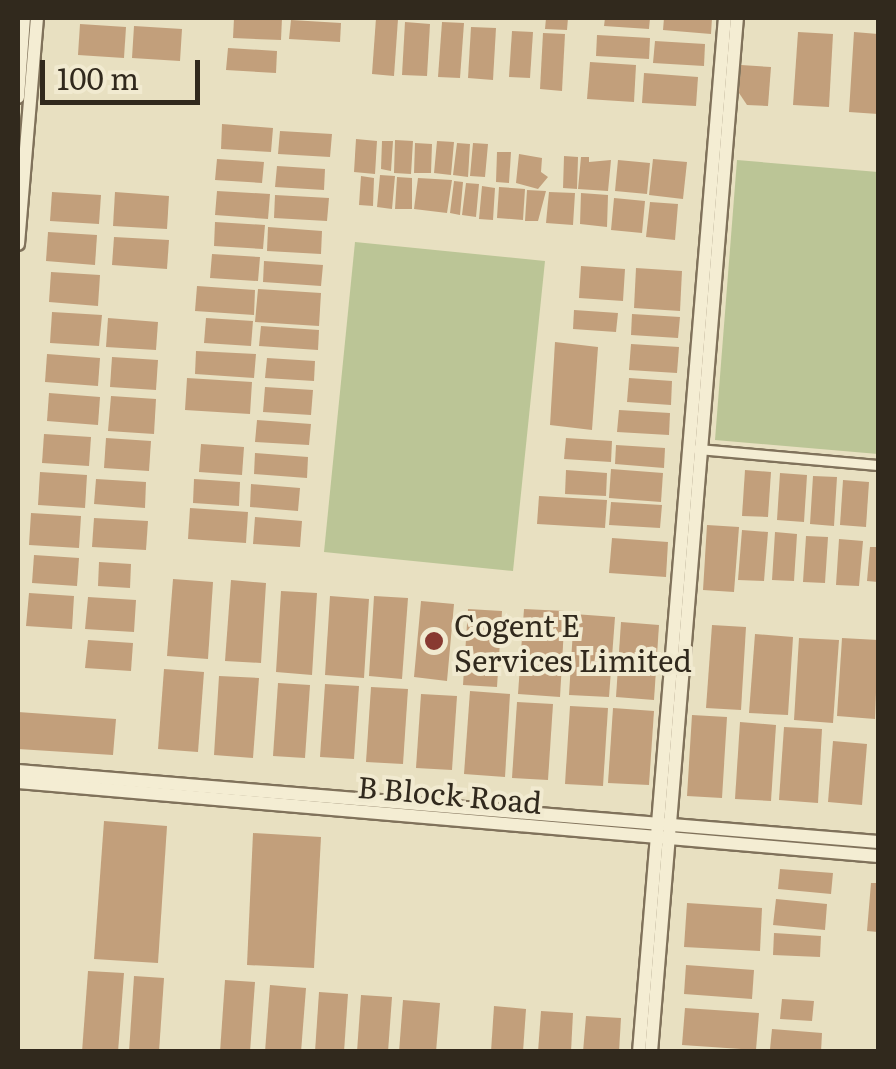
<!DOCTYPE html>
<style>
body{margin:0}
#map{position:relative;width:896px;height:1069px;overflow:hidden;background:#e8e0c1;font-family:Literata,serif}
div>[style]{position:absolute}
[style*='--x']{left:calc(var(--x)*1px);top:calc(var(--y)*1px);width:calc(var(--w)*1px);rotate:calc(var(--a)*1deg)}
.green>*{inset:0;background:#bbc596}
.building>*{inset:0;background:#c29f7b}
.roads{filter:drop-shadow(2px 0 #80725b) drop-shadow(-2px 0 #80725b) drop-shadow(0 2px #80725b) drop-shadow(0 -2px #80725b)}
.street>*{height:9px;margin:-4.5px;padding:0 4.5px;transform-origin:4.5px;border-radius:4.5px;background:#f4edd3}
.secondary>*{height:12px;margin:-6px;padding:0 6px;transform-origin:6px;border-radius:6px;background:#f4edd3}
.dots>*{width:28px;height:28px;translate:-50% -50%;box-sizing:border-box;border:5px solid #f1ead0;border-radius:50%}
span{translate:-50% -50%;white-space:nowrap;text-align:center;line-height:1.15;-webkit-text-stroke:8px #f1ead0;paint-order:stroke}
.poi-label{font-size:30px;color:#31291d}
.left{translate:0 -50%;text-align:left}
.street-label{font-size:30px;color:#31291d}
.frame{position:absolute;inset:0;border:20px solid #31291d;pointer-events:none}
.scale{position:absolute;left:40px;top:60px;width:160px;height:45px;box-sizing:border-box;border:5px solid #31291d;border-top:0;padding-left:12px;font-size:30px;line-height:35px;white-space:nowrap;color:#31291d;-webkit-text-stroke:8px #f1ead0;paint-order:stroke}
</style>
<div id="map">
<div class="green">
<i style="clip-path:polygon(737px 160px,878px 172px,878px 454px,715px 440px)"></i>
<i style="clip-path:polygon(355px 242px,545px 261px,513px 571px,324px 552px)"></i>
</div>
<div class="building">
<i style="clip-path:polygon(234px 18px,282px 18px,281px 40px,233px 38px)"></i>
<i style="clip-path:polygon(376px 18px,398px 19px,394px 76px,372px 74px)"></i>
<i style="clip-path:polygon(546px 18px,568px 18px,567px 30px,545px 29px)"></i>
<i style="clip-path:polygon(605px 18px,650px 18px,649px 29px,604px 26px)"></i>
<i style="clip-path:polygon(664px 18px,712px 18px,711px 34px,663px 30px)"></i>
<i style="clip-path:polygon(291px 20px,341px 23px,340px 42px,289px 39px)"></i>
<i style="clip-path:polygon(405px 22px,430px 24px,427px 76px,402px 75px)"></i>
<i style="clip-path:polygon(442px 22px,464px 23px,460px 78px,438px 77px)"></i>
<i style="clip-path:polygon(80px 24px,126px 27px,124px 58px,78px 55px)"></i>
<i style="clip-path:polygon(134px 26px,182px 29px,180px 61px,132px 58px)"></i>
<i style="clip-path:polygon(471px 27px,496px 28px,493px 80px,468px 78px)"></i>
<i style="clip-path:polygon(512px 31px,533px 32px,530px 78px,509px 77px)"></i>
<i style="clip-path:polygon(798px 32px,833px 34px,829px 107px,793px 105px)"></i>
<i style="clip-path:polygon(854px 32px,878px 34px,878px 114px,849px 112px)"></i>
<i style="clip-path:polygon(543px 33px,565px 34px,562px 91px,540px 89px)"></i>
<i style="clip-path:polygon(597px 35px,650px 38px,649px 59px,596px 56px)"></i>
<i style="clip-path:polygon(655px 41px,705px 44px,704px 66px,653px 63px)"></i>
<i style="clip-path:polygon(228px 48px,277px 51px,276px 73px,226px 70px)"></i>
<i style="clip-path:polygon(590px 62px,636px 65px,634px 102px,587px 99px)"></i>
<i style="clip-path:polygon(741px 65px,771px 67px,768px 106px,747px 105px,739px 93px)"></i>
<i style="clip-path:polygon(644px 73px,698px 77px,696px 106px,642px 103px)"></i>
<i style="clip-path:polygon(222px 124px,273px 128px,271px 152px,221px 149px)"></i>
<i style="clip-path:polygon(280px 131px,332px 134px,330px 157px,278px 154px)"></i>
<i style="clip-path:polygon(356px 139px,377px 141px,375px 174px,354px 172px)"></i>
<i style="clip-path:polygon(395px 140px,413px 141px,411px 174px,394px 173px)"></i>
<i style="clip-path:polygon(382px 141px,393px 141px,391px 171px,381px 169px)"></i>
<i style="clip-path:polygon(437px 141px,454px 142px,451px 175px,434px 173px)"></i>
<i style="clip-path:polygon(415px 143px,432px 144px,431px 173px,414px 173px)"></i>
<i style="clip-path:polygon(457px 143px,470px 144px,468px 177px,453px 175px)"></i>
<i style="clip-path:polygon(473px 143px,488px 144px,485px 177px,470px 176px)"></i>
<i style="clip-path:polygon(497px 152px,511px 152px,509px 183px,496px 182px)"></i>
<i style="clip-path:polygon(519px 154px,542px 158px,541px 172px,548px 177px,538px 189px,516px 183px)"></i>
<i style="clip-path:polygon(564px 156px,578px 157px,577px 189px,563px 188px)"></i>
<i style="clip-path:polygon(581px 157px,589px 157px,589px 162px,611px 160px,608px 191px,578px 189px)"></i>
<i style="clip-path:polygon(217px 159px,264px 162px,262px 183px,215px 180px)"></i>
<i style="clip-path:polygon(653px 159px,687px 162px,683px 199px,649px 195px)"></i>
<i style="clip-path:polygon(618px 160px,650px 163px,647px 194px,615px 191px)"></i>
<i style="clip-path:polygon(277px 166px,325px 169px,324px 190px,275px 187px)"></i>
<i style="clip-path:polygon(380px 175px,395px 176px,392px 209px,377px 207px)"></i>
<i style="clip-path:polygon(361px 176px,374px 178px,373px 206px,359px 205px)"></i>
<i style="clip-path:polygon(397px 177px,412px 178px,412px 209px,395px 209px)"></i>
<i style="clip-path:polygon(418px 178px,452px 180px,447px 213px,414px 209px)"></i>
<i style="clip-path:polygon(454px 181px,463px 182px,460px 215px,450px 213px)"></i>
<i style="clip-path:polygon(466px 183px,479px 184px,476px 217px,462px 215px)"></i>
<i style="clip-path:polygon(482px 186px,495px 188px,493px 220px,479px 219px)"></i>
<i style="clip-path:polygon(499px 187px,525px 189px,523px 220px,497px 218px)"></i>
<i style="clip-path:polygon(527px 190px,546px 191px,538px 221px,525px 221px)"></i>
<i style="clip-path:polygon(217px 191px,270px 194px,268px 219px,215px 215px)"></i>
<i style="clip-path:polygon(52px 192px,101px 195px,99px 224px,50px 221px)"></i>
<i style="clip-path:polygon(115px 192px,169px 196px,167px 229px,113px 226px)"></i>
<i style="clip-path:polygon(549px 192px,575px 193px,573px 225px,546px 223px)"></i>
<i style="clip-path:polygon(581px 193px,608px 195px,607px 227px,580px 224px)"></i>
<i style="clip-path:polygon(275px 195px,329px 198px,327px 221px,274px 218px)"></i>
<i style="clip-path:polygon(614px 198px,645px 201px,642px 233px,611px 230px)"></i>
<i style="clip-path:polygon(650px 202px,678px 204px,675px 240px,646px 237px)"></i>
<i style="clip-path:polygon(215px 222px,265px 225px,263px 249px,214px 246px)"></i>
<i style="clip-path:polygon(268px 227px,322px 231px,321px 254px,267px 251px)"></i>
<i style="clip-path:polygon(48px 232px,97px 235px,95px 265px,46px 261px)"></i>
<i style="clip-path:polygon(114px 237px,169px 240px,167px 269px,112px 265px)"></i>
<i style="clip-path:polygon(212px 254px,260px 257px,258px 281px,210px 278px)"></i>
<i style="clip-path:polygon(264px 261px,323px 265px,321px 286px,263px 282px)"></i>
<i style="clip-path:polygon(581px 266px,625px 269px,623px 301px,579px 298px)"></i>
<i style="clip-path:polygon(636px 268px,682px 271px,680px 311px,634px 308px)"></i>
<i style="clip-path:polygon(51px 272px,100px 275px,98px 306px,49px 302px)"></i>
<i style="clip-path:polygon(197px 286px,255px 290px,254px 315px,195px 311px)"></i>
<i style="clip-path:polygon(258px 289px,321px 293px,319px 326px,255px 322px)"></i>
<i style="clip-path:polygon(574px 310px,618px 313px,616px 332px,573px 329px)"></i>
<i style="clip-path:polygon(52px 312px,102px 315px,99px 346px,50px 343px)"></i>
<i style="clip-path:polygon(632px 314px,680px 317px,678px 338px,631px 335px)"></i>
<i style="clip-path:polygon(108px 318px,158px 322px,156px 350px,106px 347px)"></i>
<i style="clip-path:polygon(206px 318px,253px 321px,251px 346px,204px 343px)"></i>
<i style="clip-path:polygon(261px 326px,319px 330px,318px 350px,259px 346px)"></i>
<i style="clip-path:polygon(555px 342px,598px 347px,592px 430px,550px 425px)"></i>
<i style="clip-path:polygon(631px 344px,679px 347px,677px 373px,629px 370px)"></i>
<i style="clip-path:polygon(196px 351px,256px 354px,254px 378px,195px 374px)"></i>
<i style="clip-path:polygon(47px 354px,100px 358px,98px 386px,45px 382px)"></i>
<i style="clip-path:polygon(112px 357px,158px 360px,156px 390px,110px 387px)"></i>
<i style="clip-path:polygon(267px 358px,315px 361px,314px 381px,265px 378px)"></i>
<i style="clip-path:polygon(187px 378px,252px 382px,250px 414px,185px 410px)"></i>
<i style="clip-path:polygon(629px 378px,672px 381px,671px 405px,627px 402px)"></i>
<i style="clip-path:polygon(265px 387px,313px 390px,311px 415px,263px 412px)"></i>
<i style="clip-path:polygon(49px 393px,100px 397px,98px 425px,47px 421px)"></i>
<i style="clip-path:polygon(111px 396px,156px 399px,154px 434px,108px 431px)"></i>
<i style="clip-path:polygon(619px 410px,670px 413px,669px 435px,617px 432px)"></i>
<i style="clip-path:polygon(257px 420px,311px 424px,309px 445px,255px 442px)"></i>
<i style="clip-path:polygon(44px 434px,91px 437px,89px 466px,42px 463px)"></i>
<i style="clip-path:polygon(106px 438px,151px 441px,149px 471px,104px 468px)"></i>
<i style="clip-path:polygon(566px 438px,612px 441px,611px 462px,564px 459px)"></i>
<i style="clip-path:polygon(201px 444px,244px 447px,242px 475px,199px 472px)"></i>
<i style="clip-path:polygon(616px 445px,665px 448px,664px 468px,615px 464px)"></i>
<i style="clip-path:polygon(255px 453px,308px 457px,307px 478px,254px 474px)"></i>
<i style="clip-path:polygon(611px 469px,663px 473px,661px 502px,609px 498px)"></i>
<i style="clip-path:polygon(566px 470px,607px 473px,606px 496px,565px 494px)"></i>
<i style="clip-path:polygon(745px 470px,771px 472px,768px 517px,742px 516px)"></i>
<i style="clip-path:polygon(40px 472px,87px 475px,85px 508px,38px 505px)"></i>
<i style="clip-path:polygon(780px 473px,807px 475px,804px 522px,777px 520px)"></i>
<i style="clip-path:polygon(813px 476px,837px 477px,834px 526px,810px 524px)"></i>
<i style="clip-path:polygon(96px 479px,146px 482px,145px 508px,94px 504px)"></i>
<i style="clip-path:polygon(194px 479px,240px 482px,239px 506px,193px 503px)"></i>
<i style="clip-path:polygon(843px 480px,869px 482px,866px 527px,840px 525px)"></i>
<i style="clip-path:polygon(251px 484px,300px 488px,298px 511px,250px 507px)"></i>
<i style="clip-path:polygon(539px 496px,607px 500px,605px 528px,537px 524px)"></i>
<i style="clip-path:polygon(611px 502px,662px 505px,660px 528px,609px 525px)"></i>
<i style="clip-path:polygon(190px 508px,248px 512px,246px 543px,188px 539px)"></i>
<i style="clip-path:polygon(31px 513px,81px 516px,79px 548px,29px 545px)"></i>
<i style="clip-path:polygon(255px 517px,302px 521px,300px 547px,253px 544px)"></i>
<i style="clip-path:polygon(94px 518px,148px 521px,146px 550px,92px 547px)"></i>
<i style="clip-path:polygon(707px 525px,739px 527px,734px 592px,703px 590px)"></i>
<i style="clip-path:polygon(742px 530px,768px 532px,764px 581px,738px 580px)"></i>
<i style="clip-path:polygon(775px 532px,797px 534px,794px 581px,772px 580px)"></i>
<i style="clip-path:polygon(806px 536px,828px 537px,825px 583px,803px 582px)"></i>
<i style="clip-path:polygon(612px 538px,668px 542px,666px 577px,609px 573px)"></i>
<i style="clip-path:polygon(839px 539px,863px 541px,859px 586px,836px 585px)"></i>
<i style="clip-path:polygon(870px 547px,878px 547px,878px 582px,867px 581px)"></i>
<i style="clip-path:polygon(34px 555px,79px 558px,77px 586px,32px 583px)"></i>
<i style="clip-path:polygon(99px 562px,131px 564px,130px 588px,98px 586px)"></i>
<i style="clip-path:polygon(173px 579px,213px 582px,208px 659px,167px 656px)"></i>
<i style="clip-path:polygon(231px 580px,266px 583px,261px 663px,225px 661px)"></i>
<i style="clip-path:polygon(281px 591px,317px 593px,312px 675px,276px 672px)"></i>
<i style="clip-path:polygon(29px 593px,74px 596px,72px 629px,26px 626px)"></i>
<i style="clip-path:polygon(330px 596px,369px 599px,364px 678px,325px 675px)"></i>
<i style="clip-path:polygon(374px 596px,408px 598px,402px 679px,369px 676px)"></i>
<i style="clip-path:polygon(88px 597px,136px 600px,134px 632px,85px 629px)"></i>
<i style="clip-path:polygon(421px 601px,454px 604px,447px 681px,414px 677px)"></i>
<i style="clip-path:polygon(468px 609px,502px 611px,497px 687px,463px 685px)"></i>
<i style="clip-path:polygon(524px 609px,565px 611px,560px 697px,518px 694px)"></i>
<i style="clip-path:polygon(574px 614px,615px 617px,609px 697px,569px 695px)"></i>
<i style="clip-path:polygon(621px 622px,659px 625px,654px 700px,616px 697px)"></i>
<i style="clip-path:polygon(712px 625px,746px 627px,741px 710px,706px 708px)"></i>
<i style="clip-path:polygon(755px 634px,793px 637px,788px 715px,749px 713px)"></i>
<i style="clip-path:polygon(799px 638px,839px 640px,833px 723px,794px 720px)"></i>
<i style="clip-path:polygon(842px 638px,878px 640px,875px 719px,837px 716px)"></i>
<i style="clip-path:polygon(88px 640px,133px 643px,131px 671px,85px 668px)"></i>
<i style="clip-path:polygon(164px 669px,204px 672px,198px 752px,158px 749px)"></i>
<i style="clip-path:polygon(219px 676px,259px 678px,253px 758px,214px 755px)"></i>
<i style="clip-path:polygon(278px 683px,310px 685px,305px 758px,273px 756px)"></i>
<i style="clip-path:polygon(325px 684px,359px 686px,354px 759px,320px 757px)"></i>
<i style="clip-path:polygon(371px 687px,408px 689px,403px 764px,366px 762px)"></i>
<i style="clip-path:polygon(470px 691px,510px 694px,505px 777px,464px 774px)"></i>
<i style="clip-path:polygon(421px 694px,457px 696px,452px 770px,416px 768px)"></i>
<i style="clip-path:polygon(517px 702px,553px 704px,548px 780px,512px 778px)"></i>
<i style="clip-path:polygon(570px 706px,608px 708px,603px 786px,565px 784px)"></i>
<i style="clip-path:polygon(613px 708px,654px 711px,649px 785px,608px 783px)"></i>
<i style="clip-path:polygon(18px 712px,116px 719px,113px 755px,18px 749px)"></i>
<i style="clip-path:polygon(692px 715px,727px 717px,722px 798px,687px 796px)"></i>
<i style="clip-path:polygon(740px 722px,776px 725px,771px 801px,735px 799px)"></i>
<i style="clip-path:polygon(784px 727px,822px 729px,818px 803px,779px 800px)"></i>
<i style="clip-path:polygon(833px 741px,867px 744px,862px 805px,828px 802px)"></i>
<i style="clip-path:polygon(104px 821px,167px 826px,158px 963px,94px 959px)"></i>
<i style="clip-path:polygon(253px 833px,321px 837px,314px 968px,247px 965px)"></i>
<i style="clip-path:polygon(780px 869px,833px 873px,831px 894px,778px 889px)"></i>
<i style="clip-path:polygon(871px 883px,878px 883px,878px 932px,867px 931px)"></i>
<i style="clip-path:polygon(776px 899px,827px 904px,825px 930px,773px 925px)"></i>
<i style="clip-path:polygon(687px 903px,762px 908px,760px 951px,684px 947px)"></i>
<i style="clip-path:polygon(774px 933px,821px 936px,820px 957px,773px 955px)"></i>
<i style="clip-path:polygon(686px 965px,754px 970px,752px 999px,684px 994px)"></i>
<i style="clip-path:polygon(88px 971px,124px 973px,118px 1052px,82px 1052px)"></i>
<i style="clip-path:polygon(134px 976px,164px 978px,159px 1052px,129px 1052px)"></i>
<i style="clip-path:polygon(225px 980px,255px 982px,250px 1052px,220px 1052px)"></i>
<i style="clip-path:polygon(270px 985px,306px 988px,301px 1052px,265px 1052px)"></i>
<i style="clip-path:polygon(319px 992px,348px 994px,344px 1052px,315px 1052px)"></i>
<i style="clip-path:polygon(361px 995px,392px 997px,388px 1052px,357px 1052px)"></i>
<i style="clip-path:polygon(782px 999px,814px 1001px,812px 1021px,780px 1019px)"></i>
<i style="clip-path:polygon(403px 1000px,440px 1003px,436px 1052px,399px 1052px)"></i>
<i style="clip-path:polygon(494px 1006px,526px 1009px,523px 1052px,491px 1052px)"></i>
<i style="clip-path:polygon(685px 1008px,759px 1013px,756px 1050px,682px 1045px)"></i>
<i style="clip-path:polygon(541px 1011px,573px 1013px,571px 1052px,538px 1052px)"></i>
<i style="clip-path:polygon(586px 1016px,621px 1018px,619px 1052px,583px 1052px)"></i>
<i style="clip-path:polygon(772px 1029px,822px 1033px,821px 1052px,770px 1049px)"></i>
</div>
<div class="roads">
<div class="street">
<i style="--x:697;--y:449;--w:182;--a:5.1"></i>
</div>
<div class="secondary">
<i style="--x:18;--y:97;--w:79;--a:-85.7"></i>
<i style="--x:18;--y:244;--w:227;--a:-85.2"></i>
<i style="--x:18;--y:771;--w:863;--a:4.72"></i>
<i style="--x:18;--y:782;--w:863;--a:4.92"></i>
<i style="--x:639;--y:1052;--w:1038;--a:-85.25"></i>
<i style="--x:651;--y:1052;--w:1038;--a:-85.25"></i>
</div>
</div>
<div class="dots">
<i style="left:434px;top:641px;background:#883931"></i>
</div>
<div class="poi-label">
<span class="left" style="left:454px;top:641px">Cogent E<br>Services Limited</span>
</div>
<div class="street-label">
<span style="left:450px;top:793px;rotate:5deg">B Block Road</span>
</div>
<div class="frame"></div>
<div class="scale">100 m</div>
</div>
